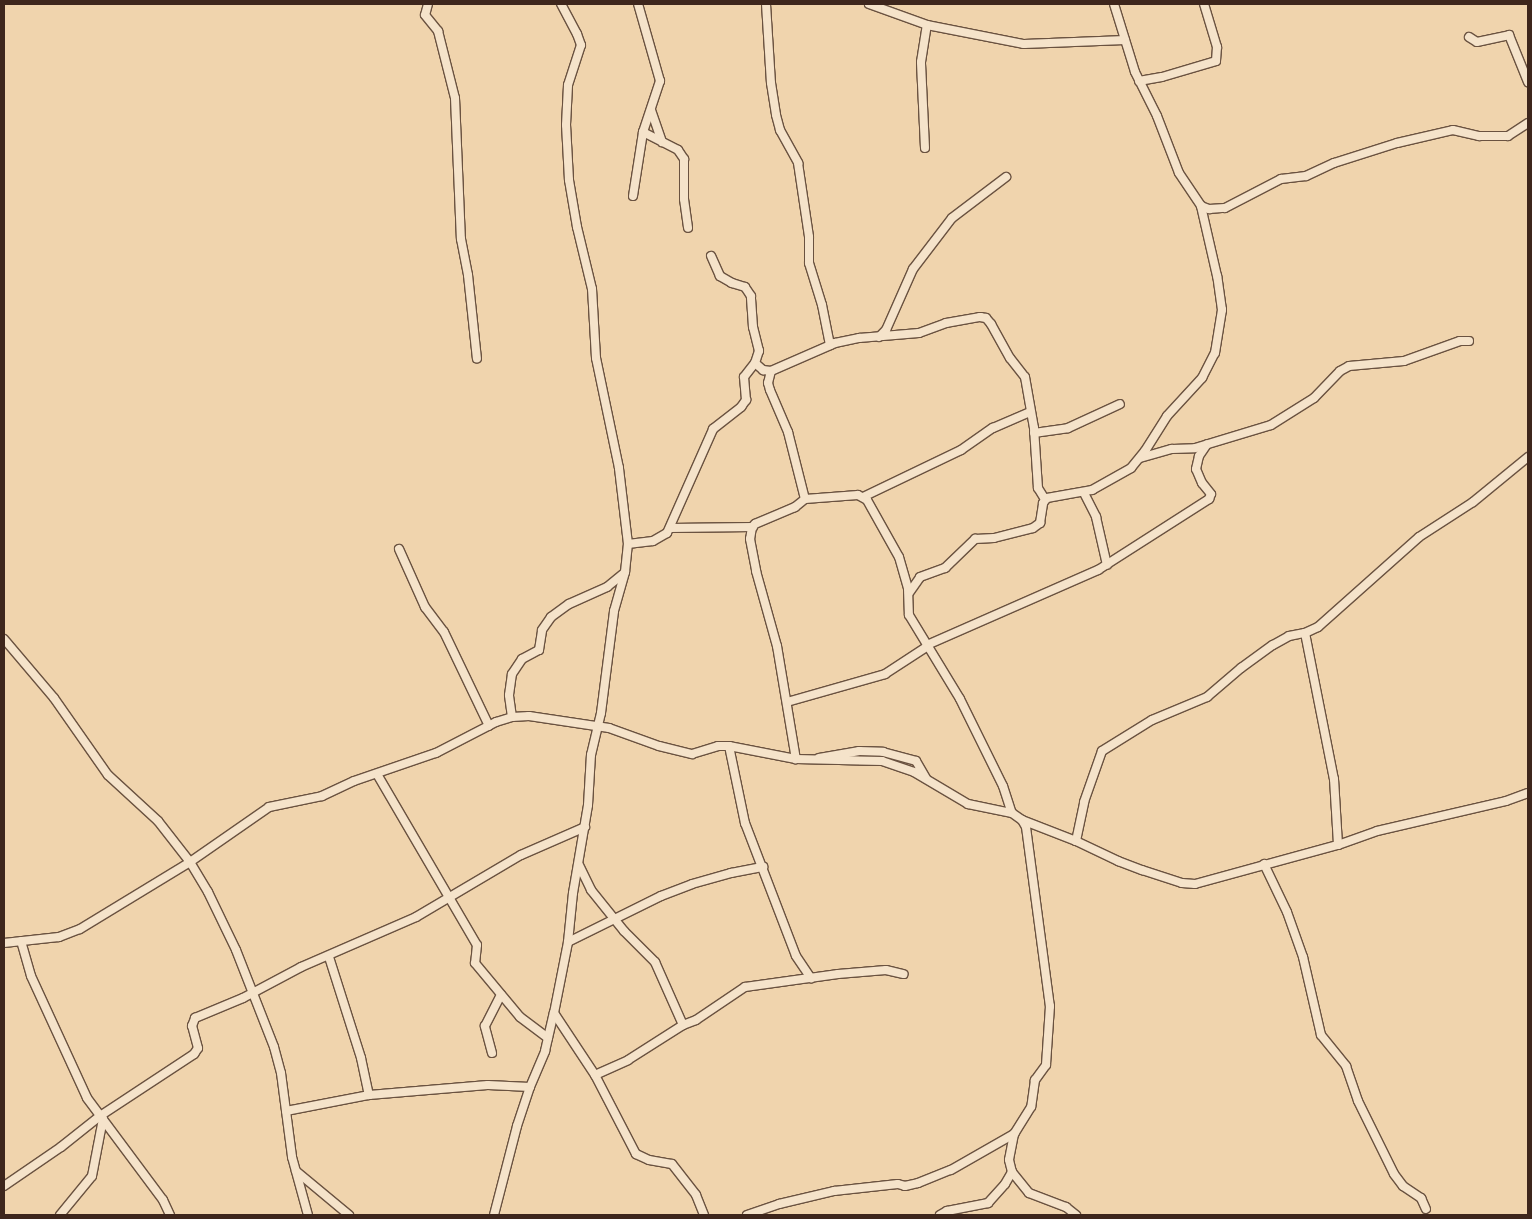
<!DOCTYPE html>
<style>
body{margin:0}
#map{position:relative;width:1532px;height:1219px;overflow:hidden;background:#f0d4ad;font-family:"IM FELL Double Pica",serif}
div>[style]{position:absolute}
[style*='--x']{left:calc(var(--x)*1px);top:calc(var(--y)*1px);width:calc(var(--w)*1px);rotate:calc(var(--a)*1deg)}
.roads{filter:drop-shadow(1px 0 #6a5240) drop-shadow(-1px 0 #6a5240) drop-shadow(0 1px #6a5240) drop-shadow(0 -1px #6a5240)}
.street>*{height:8px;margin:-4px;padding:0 4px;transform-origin:4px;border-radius:4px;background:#f5e3ca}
span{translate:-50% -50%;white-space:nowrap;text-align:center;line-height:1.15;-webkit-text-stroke:4px #f5e3ca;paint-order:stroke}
.frame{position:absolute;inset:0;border:5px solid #3e261c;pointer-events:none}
</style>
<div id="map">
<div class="roads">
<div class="street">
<i style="--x:428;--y:4;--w:11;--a:105"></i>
<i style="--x:425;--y:15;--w:21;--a:51"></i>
<i style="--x:438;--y:31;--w:69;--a:75.8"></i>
<i style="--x:455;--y:98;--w:141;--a:87.6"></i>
<i style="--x:461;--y:239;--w:37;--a:79"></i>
<i style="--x:468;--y:275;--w:84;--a:83.9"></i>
<i style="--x:766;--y:4;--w:79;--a:86.4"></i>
<i style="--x:771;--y:83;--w:32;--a:81"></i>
<i style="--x:776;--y:115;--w:16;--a:75"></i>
<i style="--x:780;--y:130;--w:38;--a:61"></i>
<i style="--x:798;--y:163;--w:75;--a:81.5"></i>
<i style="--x:809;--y:237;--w:26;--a:90"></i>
<i style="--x:809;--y:263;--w:44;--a:72.8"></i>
<i style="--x:822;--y:305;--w:41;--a:78.7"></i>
<i style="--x:869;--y:4;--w:62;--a:19.9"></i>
<i style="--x:927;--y:25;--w:99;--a:11.1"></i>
<i style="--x:1024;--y:44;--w:101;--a:-2.3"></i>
<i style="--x:1114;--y:4;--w:71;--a:72.8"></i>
<i style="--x:1135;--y:72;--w:49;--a:63.4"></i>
<i style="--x:1157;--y:116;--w:61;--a:68.9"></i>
<i style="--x:1179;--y:173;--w:40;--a:56"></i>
<i style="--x:1201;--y:206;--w:9;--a:21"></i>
<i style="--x:1209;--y:209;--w:16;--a:-4"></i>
<i style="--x:1225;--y:208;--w:63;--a:-27.4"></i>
<i style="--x:1281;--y:179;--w:25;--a:-7"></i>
<i style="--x:1306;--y:176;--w:31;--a:-25"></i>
<i style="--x:1334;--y:163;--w:66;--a:-17.6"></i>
<i style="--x:1397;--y:143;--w:57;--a:-13.1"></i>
<i style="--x:1453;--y:130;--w:27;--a:13"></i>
<i style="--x:1479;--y:136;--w:29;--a:0"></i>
<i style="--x:1508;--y:136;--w:24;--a:-33"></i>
<i style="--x:1469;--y:37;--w:9;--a:32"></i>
<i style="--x:1477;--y:42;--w:33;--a:-12"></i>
<i style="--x:1509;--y:35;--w:51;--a:68"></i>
<i style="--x:1139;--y:81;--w:23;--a:-10"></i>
<i style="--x:1162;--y:77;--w:56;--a:-16.5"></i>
<i style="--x:1216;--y:61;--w:14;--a:-86"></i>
<i style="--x:1217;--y:47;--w:45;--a:-106.8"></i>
<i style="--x:651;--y:110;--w:34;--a:71"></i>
<i style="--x:643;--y:132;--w:39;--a:27"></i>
<i style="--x:678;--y:150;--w:11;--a:56"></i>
<i style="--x:684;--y:159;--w:40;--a:90"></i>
<i style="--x:684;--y:199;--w:29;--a:82"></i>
<i style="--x:925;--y:148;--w:86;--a:-92.7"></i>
<i style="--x:921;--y:62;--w:37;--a:-81"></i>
<i style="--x:633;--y:196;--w:65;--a:-81.1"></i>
<i style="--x:643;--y:132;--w:54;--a:-71.6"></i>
<i style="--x:660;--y:81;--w:80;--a:-105.9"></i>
<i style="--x:879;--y:337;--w:10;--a:-45"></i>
<i style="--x:886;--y:330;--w:67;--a:-66.1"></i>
<i style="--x:913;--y:269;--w:64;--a:-52.6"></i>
<i style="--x:952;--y:218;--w:68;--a:-37.2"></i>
<i style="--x:755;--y:363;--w:11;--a:41"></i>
<i style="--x:763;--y:370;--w:8;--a:7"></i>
<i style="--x:771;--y:371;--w:70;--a:-23.6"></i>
<i style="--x:835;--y:343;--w:25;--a:-12"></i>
<i style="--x:859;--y:338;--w:60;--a:-4.8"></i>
<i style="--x:919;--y:333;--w:29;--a:-20"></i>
<i style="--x:946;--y:323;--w:35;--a:-10"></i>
<i style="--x:980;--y:317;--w:6;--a:9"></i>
<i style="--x:986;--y:318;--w:8;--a:50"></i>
<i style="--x:991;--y:324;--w:39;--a:61"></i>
<i style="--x:1010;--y:358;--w:24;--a:52"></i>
<i style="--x:1025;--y:377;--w:52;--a:80"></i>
<i style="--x:1034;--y:428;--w:60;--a:86.2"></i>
<i style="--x:1038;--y:488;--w:13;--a:58"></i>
<i style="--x:771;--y:371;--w:12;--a:104"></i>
<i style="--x:768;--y:383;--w:7;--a:74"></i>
<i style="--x:770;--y:390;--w:46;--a:66.8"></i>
<i style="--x:788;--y:432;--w:69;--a:75.8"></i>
<i style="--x:805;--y:499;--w:13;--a:141"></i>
<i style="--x:795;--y:507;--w:43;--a:157"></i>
<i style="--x:755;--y:524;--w:4;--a:135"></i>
<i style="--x:752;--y:527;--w:12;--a:99"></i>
<i style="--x:750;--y:539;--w:33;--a:79"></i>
<i style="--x:756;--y:571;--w:78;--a:74.4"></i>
<i style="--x:777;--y:646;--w:115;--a:80.5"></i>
<i style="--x:1034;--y:433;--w:34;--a:-8"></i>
<i style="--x:1068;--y:428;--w:57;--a:-24.8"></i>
<i style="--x:1140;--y:458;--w:33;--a:-16"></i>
<i style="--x:1172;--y:449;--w:23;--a:-2"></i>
<i style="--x:1195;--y:448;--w:79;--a:-16.8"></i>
<i style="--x:1271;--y:425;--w:51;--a:-32.1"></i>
<i style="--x:1314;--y:398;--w:37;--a:-46"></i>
<i style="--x:1340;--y:371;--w:10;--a:-29"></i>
<i style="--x:1349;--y:366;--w:55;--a:-5.2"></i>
<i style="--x:1404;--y:361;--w:59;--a:-19.7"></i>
<i style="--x:1460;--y:341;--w:9;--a:0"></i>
<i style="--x:1084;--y:493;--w:27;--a:63"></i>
<i style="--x:1096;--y:517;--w:49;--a:77.1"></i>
<i style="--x:863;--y:497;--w:109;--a:-25.6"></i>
<i style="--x:961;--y:450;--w:39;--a:-35"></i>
<i style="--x:993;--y:428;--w:40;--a:-23.4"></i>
<i style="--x:805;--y:499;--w:53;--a:-4.3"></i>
<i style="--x:858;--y:495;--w:10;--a:29"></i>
<i style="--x:867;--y:500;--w:65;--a:60.7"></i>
<i style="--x:899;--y:557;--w:33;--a:74"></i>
<i style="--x:908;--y:589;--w:26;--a:88"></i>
<i style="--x:909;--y:615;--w:98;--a:58.7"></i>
<i style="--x:960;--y:699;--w:97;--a:63.7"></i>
<i style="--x:1003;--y:786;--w:28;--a:72"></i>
<i style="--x:670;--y:528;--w:83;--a:-0.7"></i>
<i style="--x:628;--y:544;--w:25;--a:-7"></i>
<i style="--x:653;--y:541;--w:16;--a:-30"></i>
<i style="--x:667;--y:533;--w:114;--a:-66.1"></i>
<i style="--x:713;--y:429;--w:36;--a:-38"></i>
<i style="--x:741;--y:407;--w:9;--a:-54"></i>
<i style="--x:746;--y:400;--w:23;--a:-95"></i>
<i style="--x:744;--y:377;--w:18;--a:-52"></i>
<i style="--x:755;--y:363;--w:13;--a:-72"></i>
<i style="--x:759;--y:351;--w:25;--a:-104"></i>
<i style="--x:753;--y:327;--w:31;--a:-94"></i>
<i style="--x:751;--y:296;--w:11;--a:-124"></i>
<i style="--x:745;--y:287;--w:14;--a:-163"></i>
<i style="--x:732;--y:283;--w:14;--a:-150"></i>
<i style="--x:720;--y:276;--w:22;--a:-114"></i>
<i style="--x:399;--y:549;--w:64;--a:65.9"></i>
<i style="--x:425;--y:607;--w:31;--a:53"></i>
<i style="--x:444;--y:632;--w:104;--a:64.4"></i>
<i style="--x:909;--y:593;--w:19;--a:-55"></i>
<i style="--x:920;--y:577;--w:27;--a:-20"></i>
<i style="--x:945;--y:568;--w:42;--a:-44"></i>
<i style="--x:975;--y:539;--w:19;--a:-3"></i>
<i style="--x:994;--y:538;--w:40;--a:-14.4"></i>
<i style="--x:1033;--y:528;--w:9;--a:-36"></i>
<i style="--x:1040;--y:523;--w:20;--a:-81"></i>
<i style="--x:1043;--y:503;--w:6;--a:-51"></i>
<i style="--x:1047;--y:498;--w:46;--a:-10.1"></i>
<i style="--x:1092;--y:490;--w:45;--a:-29.4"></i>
<i style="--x:1131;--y:468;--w:22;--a:-51"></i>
<i style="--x:1145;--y:451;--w:41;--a:-57.8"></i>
<i style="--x:1167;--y:416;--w:52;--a:-47.4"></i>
<i style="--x:1202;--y:378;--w:28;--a:-63"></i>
<i style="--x:1215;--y:353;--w:44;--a:-80.8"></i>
<i style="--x:1222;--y:310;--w:34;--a:-98"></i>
<i style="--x:1217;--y:276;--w:72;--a:-102.9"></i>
<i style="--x:1305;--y:633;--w:149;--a:78.8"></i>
<i style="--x:1334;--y:779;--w:66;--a:86.5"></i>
<i style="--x:4;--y:639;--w:77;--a:49.7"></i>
<i style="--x:54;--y:698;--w:94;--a:55"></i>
<i style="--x:108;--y:775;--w:68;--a:42.6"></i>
<i style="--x:158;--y:821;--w:52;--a:52"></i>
<i style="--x:190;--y:862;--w:35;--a:59"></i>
<i style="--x:208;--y:892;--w:64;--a:64.2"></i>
<i style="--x:236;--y:950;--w:104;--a:68.6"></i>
<i style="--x:274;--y:1047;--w:27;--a:75"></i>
<i style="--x:281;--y:1073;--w:85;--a:82.5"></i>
<i style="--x:292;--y:1157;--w:60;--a:74.6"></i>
<i style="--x:927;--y:645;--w:187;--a:-23.7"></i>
<i style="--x:1098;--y:570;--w:132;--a:-32.6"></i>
<i style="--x:1209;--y:499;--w:5;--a:-68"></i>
<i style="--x:1211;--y:494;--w:14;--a:-129"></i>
<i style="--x:1202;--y:483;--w:15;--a:-113"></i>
<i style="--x:1196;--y:469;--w:13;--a:-77"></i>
<i style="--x:1199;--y:456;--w:14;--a:-56"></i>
<i style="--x:787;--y:702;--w:102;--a:-15.9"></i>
<i style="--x:885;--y:674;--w:51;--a:-33.1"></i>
<i style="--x:512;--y:717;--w:22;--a:-98"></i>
<i style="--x:509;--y:695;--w:21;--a:-82"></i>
<i style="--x:512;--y:674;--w:18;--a:-56"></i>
<i style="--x:522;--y:659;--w:19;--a:-28"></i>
<i style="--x:539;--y:650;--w:20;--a:-81"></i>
<i style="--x:542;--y:630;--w:16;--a:-55"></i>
<i style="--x:551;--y:617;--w:22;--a:-36"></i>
<i style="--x:569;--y:604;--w:42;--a:-24.1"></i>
<i style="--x:607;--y:587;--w:22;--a:-39"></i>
<i style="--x:729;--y:746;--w:79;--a:78.3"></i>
<i style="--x:745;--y:823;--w:142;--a:69"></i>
<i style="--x:796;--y:956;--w:27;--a:56"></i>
<i style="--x:819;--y:758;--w:41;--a:-9.9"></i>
<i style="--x:859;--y:751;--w:24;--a:2"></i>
<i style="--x:883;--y:752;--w:34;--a:15"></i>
<i style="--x:916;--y:761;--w:20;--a:60"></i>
<i style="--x:377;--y:774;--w:198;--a:59.7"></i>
<i style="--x:477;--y:945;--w:18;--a:96"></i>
<i style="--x:475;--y:963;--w:70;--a:50.2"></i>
<i style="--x:520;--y:1017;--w:35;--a:37"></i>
<i style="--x:1022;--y:820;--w:58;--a:21.3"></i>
<i style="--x:1076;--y:841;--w:47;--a:25.5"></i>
<i style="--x:1118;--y:861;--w:26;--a:21"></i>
<i style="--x:1142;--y:870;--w:42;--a:18"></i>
<i style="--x:1182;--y:883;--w:13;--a:4"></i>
<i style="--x:1195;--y:884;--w:148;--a:-15.3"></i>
<i style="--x:1338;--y:845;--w:41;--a:-19.7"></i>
<i style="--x:1377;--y:831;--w:132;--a:-13.1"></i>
<i style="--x:1506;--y:801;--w:23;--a:-20"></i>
<i style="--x:1076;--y:841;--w:40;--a:-78"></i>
<i style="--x:1084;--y:802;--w:54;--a:-70.6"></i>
<i style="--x:1102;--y:751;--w:59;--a:-31.8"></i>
<i style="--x:1152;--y:720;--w:60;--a:-22.7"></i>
<i style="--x:1207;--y:697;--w:45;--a:-40.5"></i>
<i style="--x:1241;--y:668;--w:39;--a:-36"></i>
<i style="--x:1273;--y:645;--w:18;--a:-29"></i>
<i style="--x:1289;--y:636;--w:16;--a:-11"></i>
<i style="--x:1305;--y:633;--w:14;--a:-25"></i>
<i style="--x:1318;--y:627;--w:135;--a:-41.7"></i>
<i style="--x:1419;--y:537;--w:64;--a:-32.9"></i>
<i style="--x:1473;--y:502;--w:71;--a:-39.3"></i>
<i style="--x:1264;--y:864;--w:53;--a:64.4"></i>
<i style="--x:1287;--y:912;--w:48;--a:70.4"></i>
<i style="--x:1303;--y:957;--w:80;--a:77"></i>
<i style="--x:1321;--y:1035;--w:40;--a:51"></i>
<i style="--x:1346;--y:1066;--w:37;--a:71"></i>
<i style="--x:1358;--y:1101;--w:81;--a:63.7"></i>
<i style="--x:1394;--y:1174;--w:15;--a:53"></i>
<i style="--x:1403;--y:1186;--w:22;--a:34"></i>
<i style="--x:1421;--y:1198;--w:12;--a:66"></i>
<i style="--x:579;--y:865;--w:28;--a:64"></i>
<i style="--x:591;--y:890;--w:53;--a:51.2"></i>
<i style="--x:624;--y:931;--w:44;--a:45"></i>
<i style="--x:655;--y:962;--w:69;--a:66"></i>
<i style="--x:21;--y:941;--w:36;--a:74"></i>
<i style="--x:31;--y:976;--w:134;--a:65.3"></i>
<i style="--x:87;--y:1098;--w:127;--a:53.3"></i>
<i style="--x:163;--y:1200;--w:17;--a:65"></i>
<i style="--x:568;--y:942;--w:104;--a:-26.3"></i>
<i style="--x:661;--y:896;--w:33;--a:-21"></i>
<i style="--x:692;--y:884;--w:41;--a:-15.8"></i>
<i style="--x:731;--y:873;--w:33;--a:-11"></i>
<i style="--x:4;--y:943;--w:55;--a:-6.2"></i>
<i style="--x:59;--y:937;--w:22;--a:-21"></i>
<i style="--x:80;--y:929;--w:129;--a:-31.3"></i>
<i style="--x:190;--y:862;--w:96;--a:-34.8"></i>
<i style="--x:269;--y:807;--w:54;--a:-11.7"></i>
<i style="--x:322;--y:796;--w:35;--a:-25"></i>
<i style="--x:354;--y:781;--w:87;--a:-18.9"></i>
<i style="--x:436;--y:753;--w:68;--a:-27.3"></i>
<i style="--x:496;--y:722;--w:17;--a:-17"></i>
<i style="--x:512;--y:717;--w:17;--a:-3"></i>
<i style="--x:529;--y:716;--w:81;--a:8.5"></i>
<i style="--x:609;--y:728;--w:53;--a:19.8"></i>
<i style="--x:659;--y:746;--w:34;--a:14"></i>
<i style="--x:692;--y:754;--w:27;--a:-17"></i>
<i style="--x:718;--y:746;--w:11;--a:0"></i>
<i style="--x:729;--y:746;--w:68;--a:11"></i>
<i style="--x:796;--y:759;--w:86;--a:1.3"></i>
<i style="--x:882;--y:761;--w:34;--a:19"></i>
<i style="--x:914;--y:772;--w:63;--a:30.7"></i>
<i style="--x:968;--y:804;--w:45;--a:11.6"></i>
<i style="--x:1012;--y:813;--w:12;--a:35"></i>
<i style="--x:1022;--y:820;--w:8;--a:60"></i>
<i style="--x:1026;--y:827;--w:181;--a:82.4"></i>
<i style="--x:1050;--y:1006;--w:59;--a:93.9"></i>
<i style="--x:1046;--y:1065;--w:19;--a:126"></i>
<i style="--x:1035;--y:1080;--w:27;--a:98"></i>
<i style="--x:1031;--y:1107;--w:32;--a:122"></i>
<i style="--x:1014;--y:1134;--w:26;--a:101"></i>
<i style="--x:1009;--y:1160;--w:12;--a:76"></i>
<i style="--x:1012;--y:1172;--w:27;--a:51"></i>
<i style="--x:1029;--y:1193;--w:40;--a:21"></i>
<i style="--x:1066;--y:1207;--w:13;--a:39"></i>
<i style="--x:329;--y:957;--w:106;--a:72.4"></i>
<i style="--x:361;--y:1058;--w:38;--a:78"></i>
<i style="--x:554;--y:1013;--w:74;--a:56.5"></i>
<i style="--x:595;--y:1075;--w:89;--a:62.6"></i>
<i style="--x:636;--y:1154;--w:14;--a:25"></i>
<i style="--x:649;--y:1160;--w:23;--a:10"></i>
<i style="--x:672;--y:1164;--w:39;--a:52"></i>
<i style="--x:696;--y:1195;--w:22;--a:68"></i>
<i style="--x:492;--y:1053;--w:28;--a:-105"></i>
<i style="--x:485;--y:1026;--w:35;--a:-63"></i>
<i style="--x:595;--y:1075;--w:36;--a:-24"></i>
<i style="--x:628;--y:1060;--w:65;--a:-32.5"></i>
<i style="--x:683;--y:1025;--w:14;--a:-21"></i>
<i style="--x:696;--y:1020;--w:59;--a:-34"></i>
<i style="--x:745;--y:987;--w:94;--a:-8"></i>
<i style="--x:838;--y:974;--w:48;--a:-4.8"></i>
<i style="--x:886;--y:970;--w:18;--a:13"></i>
<i style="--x:286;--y:1111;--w:85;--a:-10.9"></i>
<i style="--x:369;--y:1095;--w:119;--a:-4.8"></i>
<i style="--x:488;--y:1085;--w:42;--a:2.7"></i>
<i style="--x:296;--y:1171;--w:69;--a:39.7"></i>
<i style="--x:4;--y:1186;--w:69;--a:-34.4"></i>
<i style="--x:61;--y:1147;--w:50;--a:-38.5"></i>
<i style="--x:100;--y:1116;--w:113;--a:-33.4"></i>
<i style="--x:194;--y:1054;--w:7;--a:-56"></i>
<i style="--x:198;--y:1048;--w:23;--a:-105"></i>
<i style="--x:192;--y:1026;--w:9;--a:-69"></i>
<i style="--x:195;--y:1018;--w:52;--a:-22.6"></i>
<i style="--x:243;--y:998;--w:66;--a:-28.1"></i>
<i style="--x:301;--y:967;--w:125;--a:-23.5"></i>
<i style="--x:416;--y:917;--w:122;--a:-30.6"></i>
<i style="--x:521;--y:855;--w:70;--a:-23.6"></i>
<i style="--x:60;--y:1215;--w:50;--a:-50.6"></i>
<i style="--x:92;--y:1176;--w:58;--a:-79.1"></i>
<i style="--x:494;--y:1215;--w:92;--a:-75.5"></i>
<i style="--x:517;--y:1126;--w:41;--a:-71.6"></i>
<i style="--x:530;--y:1087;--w:39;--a:-67"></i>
<i style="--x:545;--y:1051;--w:39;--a:-77"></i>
<i style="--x:554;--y:1013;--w:72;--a:-78.8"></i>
<i style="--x:568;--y:942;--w:49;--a:-84.2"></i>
<i style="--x:573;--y:893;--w:89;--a:-80.3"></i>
<i style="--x:588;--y:805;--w:50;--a:-86.6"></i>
<i style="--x:591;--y:755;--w:43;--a:-76.6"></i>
<i style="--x:601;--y:713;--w:103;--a:-82.7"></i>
<i style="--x:614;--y:611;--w:41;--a:-74.2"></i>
<i style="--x:625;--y:572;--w:28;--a:-84"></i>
<i style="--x:628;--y:544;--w:77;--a:-96.8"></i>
<i style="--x:619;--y:468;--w:112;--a:-101.8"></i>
<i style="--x:596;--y:358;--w:69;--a:-93.3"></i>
<i style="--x:592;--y:289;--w:64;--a:-103.6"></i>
<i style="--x:577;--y:227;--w:48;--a:-99.7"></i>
<i style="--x:569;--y:180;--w:55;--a:-93.1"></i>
<i style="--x:566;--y:125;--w:40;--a:-87.1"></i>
<i style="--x:568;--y:85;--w:42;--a:-72"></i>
<i style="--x:581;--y:45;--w:12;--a:-110"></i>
<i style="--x:577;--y:34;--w:34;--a:-118"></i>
<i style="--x:747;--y:1215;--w:34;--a:-19"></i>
<i style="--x:779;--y:1204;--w:57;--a:-13.3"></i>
<i style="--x:834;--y:1191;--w:64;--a:-6.2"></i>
<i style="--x:898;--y:1184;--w:7;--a:16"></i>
<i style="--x:905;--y:1186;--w:13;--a:-13"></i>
<i style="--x:918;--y:1183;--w:35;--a:-22"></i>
<i style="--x:951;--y:1170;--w:73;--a:-29.7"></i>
<i style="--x:940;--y:1215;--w:8;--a:-30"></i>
<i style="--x:947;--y:1211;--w:42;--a:-11"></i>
<i style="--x:988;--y:1203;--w:25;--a:-48"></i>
<i style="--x:1005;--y:1184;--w:14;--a:-60"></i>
</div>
</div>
<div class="frame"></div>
</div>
